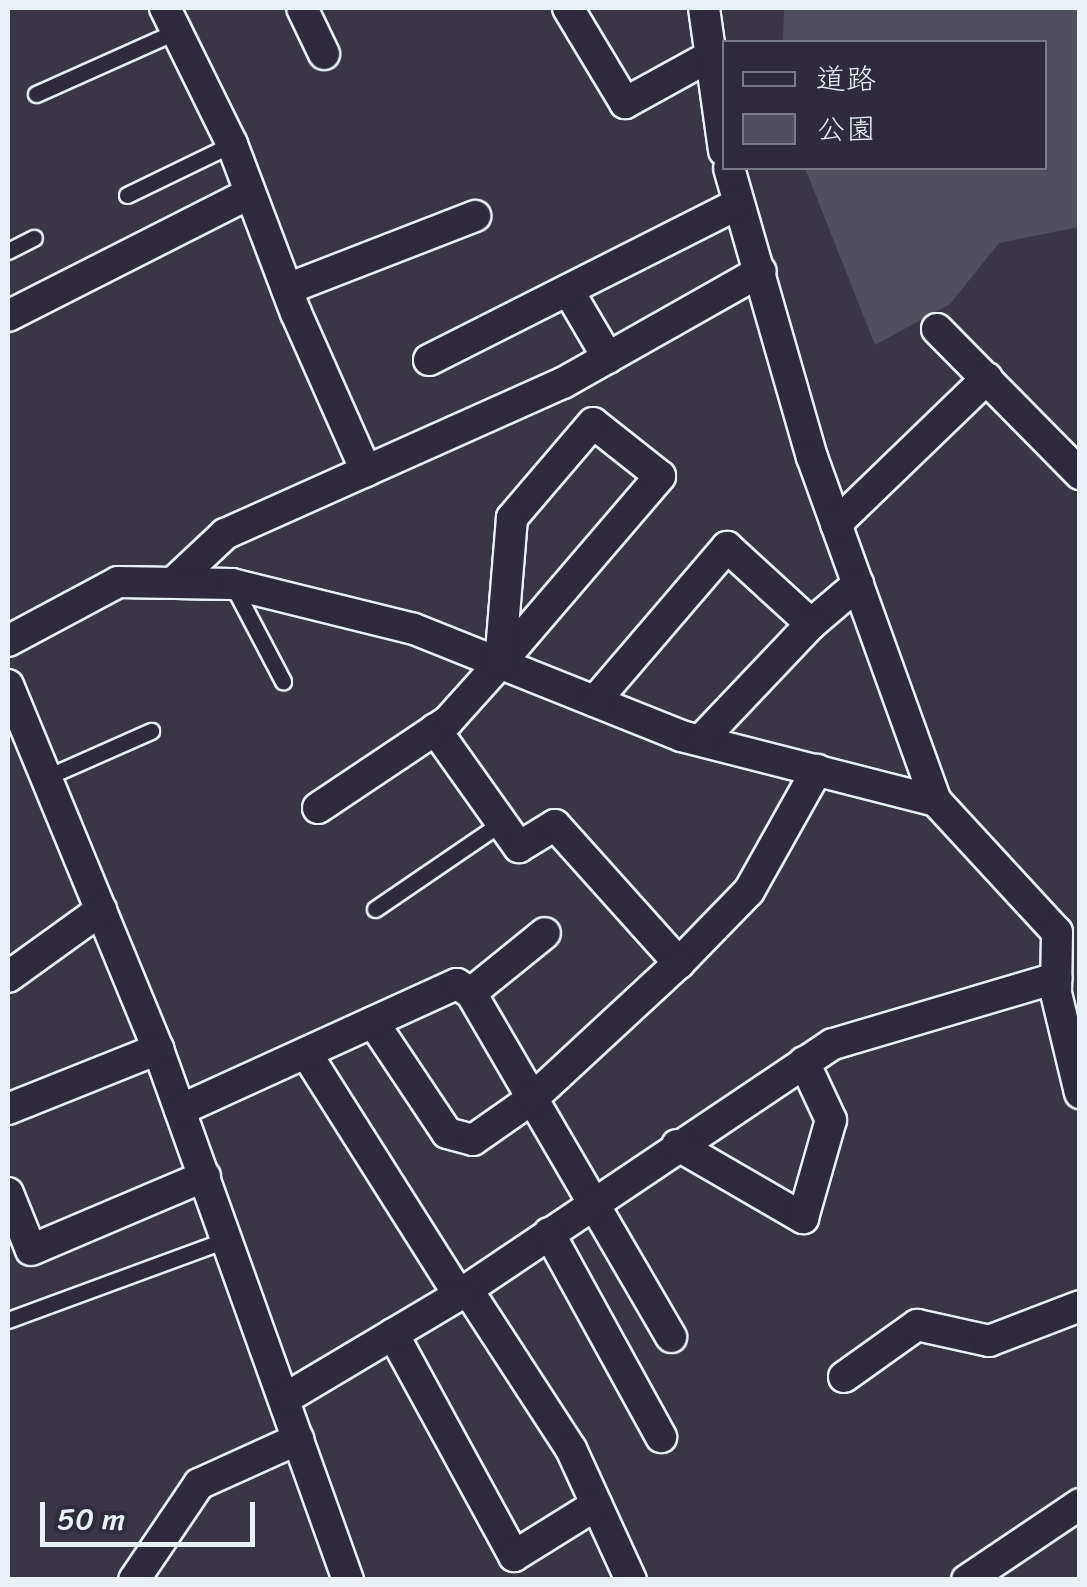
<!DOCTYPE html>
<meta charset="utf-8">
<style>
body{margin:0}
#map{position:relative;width:1087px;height:1587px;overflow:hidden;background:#3a3648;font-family:Sriracha,"Klee One",sans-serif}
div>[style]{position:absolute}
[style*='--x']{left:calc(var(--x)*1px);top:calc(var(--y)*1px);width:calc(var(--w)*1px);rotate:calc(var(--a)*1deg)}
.green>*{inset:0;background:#504e5f}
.roads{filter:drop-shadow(2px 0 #e8f1f8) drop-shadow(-2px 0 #e8f1f8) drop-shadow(0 2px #e8f1f8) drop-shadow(0 -2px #e8f1f8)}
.lane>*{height:15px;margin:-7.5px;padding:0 7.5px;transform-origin:7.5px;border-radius:7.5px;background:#2f2a3d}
.street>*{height:30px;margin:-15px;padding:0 15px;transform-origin:15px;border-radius:15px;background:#2f2a3d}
span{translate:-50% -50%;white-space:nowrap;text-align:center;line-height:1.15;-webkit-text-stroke:10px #2f2a3d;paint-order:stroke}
.frame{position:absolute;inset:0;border:10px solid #e8f1f8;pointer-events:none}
.legend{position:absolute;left:722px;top:40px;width:325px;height:130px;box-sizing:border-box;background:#2f2a3d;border:2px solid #797a88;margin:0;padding:12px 18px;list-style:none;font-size:30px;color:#e8f1f8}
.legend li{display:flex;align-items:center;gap:20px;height:50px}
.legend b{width:50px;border:2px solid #797a88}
.scale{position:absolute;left:40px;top:1502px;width:215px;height:45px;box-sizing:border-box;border:5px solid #e8f1f8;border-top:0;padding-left:12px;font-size:30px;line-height:35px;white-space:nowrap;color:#e8f1f8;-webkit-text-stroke:8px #2f2a3d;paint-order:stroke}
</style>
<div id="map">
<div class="green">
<i style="clip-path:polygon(784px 8px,1079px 8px,1079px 227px,999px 243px,950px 304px,875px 345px,805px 168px,1044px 168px,1044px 42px,783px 42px)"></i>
</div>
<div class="roads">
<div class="lane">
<i style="--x:36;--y:94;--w:154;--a:-24.1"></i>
<i style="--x:127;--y:195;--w:117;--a:-25.9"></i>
<i style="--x:8;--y:251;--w:29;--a:-27"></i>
<i style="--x:232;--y:584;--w:110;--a:62.3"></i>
<i style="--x:47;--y:777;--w:114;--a:-23.9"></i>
<i style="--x:375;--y:909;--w:153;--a:-34.3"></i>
<i style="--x:8;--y:1320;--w:234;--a:-20.2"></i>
</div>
<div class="street">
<i style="--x:165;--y:8;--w:152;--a:63.8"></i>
<i style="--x:232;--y:144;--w:181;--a:69.3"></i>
<i style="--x:296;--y:313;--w:173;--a:66.1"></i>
<i style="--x:302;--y:8;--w:51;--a:64.4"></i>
<i style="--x:568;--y:8;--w:111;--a:59"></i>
<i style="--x:625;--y:103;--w:94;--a:-28.8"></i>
<i style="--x:704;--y:8;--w:144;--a:82"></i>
<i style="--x:729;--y:168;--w:301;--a:74"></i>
<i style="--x:812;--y:457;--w:366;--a:70.2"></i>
<i style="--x:936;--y:801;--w:178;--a:47.3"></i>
<i style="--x:1057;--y:932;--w:61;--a:90.9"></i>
<i style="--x:1056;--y:993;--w:103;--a:76.5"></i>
<i style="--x:287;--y:289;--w:202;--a:-21.2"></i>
<i style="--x:568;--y:290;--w:79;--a:59.5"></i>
<i style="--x:8;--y:316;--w:271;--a:-26.9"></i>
<i style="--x:937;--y:329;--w:204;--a:45.4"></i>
<i style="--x:429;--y:360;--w:346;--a:-26.8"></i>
<i style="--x:836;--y:524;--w:210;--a:-44"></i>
<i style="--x:175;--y:581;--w:69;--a:-43.2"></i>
<i style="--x:225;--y:534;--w:370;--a:-24.1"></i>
<i style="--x:563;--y:383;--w:227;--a:-29.5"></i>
<i style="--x:811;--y:624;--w:62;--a:-40.4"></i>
<i style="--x:8;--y:641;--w:125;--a:-28.2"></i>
<i style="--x:118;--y:582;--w:114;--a:1"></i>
<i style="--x:232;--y:584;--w:187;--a:13.9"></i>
<i style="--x:414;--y:629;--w:288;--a:21.8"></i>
<i style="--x:681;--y:736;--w:263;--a:14.3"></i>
<i style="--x:8;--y:685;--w:394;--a:67.6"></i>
<i style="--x:158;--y:1049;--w:564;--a:70.31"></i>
<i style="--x:595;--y:701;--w:203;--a:-49.4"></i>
<i style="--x:727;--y:547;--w:114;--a:42.5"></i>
<i style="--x:811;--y:624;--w:160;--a:133.5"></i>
<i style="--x:435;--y:729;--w:145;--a:54.6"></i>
<i style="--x:519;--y:847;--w:42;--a:-31.4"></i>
<i style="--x:555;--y:825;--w:186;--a:48.1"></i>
<i style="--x:679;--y:963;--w:100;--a:-45.8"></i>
<i style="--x:749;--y:891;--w:139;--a:-60.7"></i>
<i style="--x:318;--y:808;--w:156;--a:-33.8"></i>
<i style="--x:448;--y:721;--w:78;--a:-48.1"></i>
<i style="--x:500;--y:663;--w:246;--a:-49.4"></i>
<i style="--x:660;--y:476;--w:85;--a:-141.7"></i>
<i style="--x:593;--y:423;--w:125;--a:130.5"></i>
<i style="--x:512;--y:518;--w:145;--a:94.7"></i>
<i style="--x:8;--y:977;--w:115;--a:-35.8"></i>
<i style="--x:471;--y:993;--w:398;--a:59.8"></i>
<i style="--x:373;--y:1022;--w:133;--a:56.3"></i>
<i style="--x:447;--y:1133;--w:27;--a:15"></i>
<i style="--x:473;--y:1140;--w:73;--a:-35"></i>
<i style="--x:533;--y:1098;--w:199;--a:-42.8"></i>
<i style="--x:306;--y:1053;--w:286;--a:57.7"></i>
<i style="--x:459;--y:1295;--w:450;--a:-33.9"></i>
<i style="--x:833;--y:1044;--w:233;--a:-16.5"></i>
<i style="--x:8;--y:1109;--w:162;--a:-21.8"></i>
<i style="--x:180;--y:1110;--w:304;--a:-24.5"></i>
<i style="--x:457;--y:984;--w:17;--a:33"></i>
<i style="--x:471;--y:993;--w:95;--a:-39"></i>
<i style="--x:677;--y:1145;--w:146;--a:30.1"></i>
<i style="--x:803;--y:1218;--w:102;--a:-74.1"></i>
<i style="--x:831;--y:1120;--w:64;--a:-115"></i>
<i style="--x:8;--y:1193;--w:61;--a:68"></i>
<i style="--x:31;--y:1250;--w:189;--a:-23"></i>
<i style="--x:549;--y:1233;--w:233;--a:61.2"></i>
<i style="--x:467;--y:1289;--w:191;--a:57"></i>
<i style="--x:571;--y:1449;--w:144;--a:65.4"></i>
<i style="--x:393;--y:1334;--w:253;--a:61.4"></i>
<i style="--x:514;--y:1556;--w:97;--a:-31.9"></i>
<i style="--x:844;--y:1377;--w:90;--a:-35.5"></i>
<i style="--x:917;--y:1325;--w:74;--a:12.5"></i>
<i style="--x:989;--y:1341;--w:97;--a:-21"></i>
<i style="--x:286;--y:1398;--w:201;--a:-30.8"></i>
<i style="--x:134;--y:1580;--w:116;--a:-55.9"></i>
<i style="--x:199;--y:1484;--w:109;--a:-24.4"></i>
<i style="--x:967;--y:1580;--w:136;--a:-33.9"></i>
</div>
</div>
<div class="frame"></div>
<ul class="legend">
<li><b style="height:12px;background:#2f2a3d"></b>道路</li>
<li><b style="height:28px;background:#504e5f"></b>公園</li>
</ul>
<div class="scale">50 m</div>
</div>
